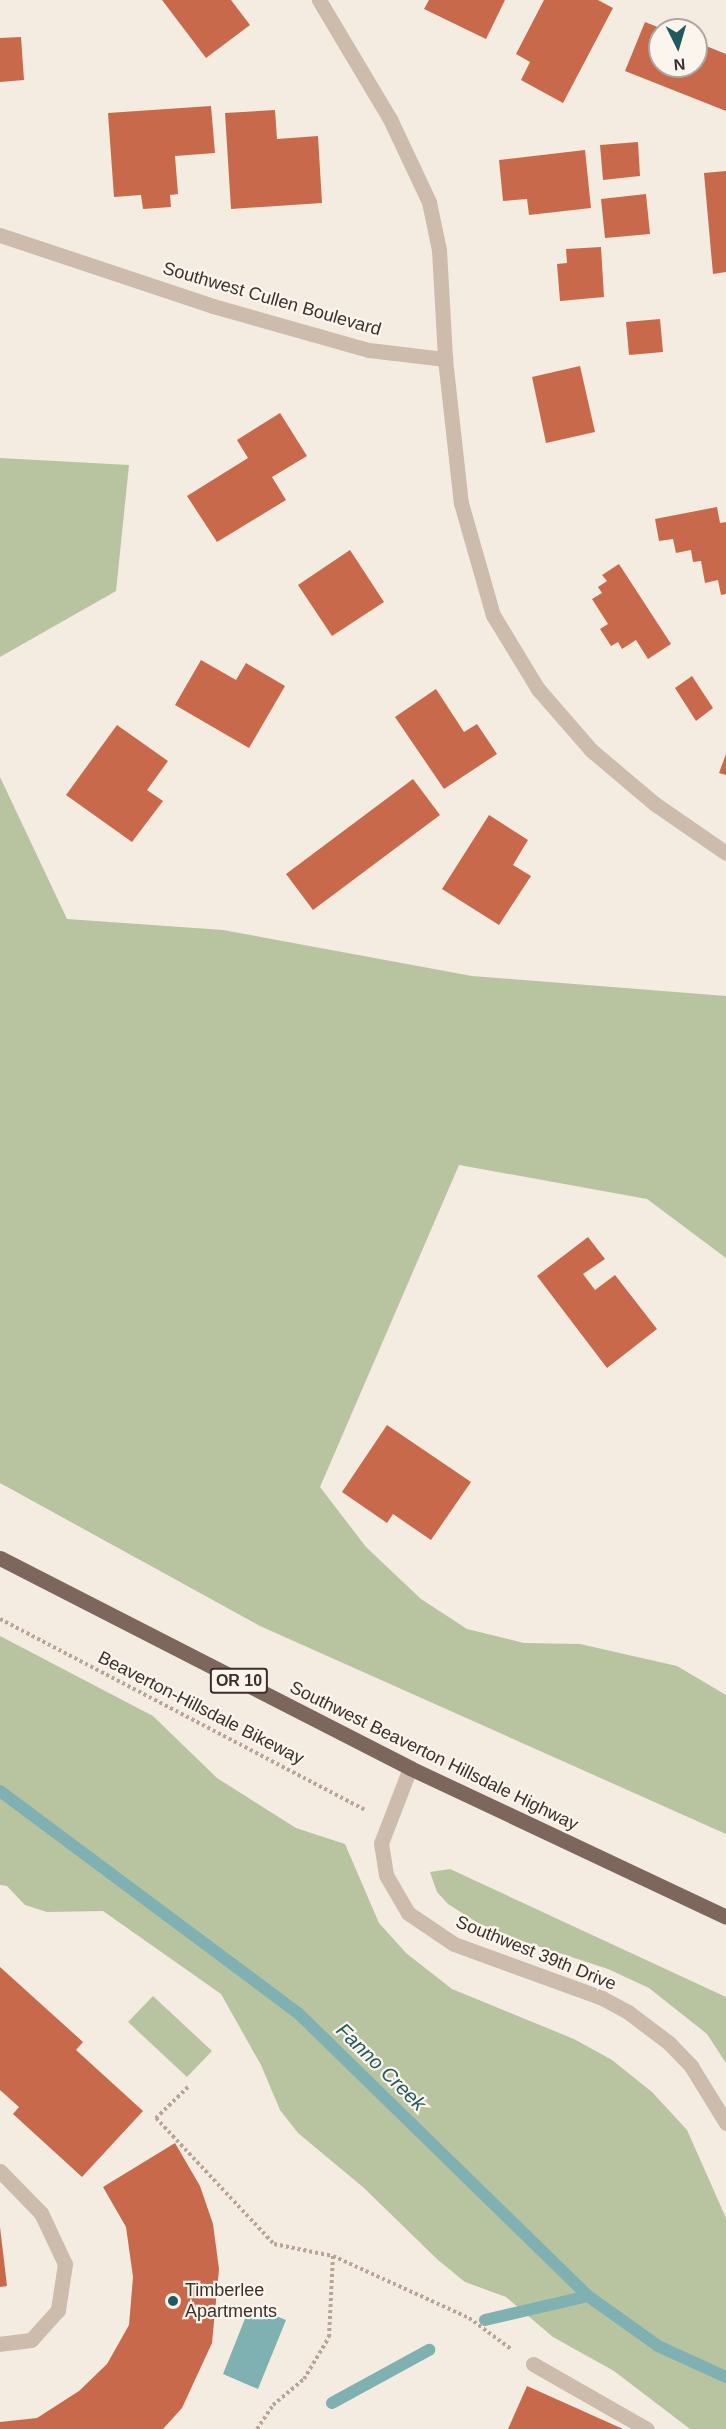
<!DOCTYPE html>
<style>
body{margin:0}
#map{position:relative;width:726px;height:2429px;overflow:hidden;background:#f4ebe1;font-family:Helvetica,sans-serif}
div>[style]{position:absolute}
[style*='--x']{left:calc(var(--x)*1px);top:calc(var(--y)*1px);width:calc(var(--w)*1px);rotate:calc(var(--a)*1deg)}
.green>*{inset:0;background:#b8c4a0}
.water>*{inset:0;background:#7fb0b2}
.stream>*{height:12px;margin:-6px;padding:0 6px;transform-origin:6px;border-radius:6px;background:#7fb0b2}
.building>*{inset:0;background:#c8694b}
.path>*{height:4px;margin-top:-2px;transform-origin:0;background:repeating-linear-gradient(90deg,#b9a596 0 3px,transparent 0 6px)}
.minor>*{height:15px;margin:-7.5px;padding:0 7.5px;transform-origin:7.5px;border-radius:7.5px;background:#cdbbac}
.major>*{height:15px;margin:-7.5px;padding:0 7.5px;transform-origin:7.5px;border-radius:7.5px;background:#7d675c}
.dots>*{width:16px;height:16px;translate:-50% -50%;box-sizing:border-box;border:3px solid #fbf5ee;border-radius:50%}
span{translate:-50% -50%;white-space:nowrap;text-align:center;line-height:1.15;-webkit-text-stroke:4.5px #fbf5ee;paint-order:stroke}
.shield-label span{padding:2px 4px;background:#fbf5ee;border:2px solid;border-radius:4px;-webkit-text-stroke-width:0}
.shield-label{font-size:16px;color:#3b302b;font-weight:700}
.street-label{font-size:18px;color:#3b302b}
.poi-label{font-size:18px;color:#3b302b}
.left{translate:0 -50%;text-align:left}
.water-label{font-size:20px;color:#1f5a5e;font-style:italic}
.north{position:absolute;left:648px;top:18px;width:60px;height:60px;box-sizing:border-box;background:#fbf5ee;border:2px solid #aea6a0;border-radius:50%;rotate:175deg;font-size:16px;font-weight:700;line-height:24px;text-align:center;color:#3b302b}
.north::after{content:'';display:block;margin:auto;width:21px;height:27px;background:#1f5a5e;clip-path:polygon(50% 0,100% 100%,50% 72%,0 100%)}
</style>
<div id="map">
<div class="green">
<i style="clip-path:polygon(0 458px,129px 465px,116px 591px,0 657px)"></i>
<i style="clip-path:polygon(0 777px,67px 919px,223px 930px,472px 976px,726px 996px,726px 1258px,647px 1199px,459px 1165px,320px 1487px,366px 1547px,421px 1599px,467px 1629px,524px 1643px,580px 1644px,677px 1666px,726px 1695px,726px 1834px,260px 1626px,0 1483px)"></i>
<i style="clip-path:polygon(0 1636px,153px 1716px,217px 1778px,296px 1828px,345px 1844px,379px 1923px,406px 1953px,452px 1989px,574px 2039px,612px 2060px,652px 2092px,687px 2130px,726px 2218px,726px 2429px,690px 2429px,614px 2371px,553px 2337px,506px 2297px,465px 2282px,438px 2260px,364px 2188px,298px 2133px,280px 2110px,261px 2065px,221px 1994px,103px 1911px,47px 1912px,25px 1905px,7px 1886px,0 1885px)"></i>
<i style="clip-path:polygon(450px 1869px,726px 1997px,726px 2063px,707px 2034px,649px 1988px,608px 1969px,489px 1930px,448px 1904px,437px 1892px,430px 1872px)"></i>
<i style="clip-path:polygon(153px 1996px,212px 2051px,187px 2077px,128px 2022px)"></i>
</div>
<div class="water">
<i style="clip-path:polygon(250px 2306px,286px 2320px,258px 2389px,223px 2374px)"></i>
</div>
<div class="stream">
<i style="--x:0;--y:1791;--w:372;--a:36.7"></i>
<i style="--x:298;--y:2013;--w:405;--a:44.3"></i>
<i style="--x:588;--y:2296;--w:86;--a:35.5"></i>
<i style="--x:658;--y:2346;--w:75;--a:24.5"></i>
<i style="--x:485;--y:2320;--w:106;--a:-13.1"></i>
<i style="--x:332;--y:2403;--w:111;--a:-28.7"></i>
</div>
<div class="building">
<i style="clip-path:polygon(162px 0,231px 0,250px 25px,206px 58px)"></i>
<i style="clip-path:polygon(429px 0,505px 0,486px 39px,424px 9px)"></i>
<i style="clip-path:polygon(544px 0,598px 0,613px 8px,563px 103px,521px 80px,530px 62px,516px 54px)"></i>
<i style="clip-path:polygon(645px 22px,665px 30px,660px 30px,660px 66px,696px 66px,696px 42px,726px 54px,726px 111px,625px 71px)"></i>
<i style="clip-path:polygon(21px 37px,24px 80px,0 82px,0 38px)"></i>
<i style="clip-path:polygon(211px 106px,215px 153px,175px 156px,178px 194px,170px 195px,171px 207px,143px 209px,141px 195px,114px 197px,108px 113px)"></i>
<i style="clip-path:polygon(275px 110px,277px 139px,318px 136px,322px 203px,231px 209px,225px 113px)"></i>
<i style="clip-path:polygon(638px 142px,640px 176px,603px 180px,600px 145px)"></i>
<i style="clip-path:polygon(585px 150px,591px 208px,529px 215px,527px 199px,503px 201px,499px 160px)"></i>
<i style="clip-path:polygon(726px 171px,726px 272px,713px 274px,704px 173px)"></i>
<i style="clip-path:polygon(646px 194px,650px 234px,605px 238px,601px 199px)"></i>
<i style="clip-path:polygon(601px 247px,604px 297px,560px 301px,557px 264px,567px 263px,566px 249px)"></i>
<i style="clip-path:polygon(660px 319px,663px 352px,629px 355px,626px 322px)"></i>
<i style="clip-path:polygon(580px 366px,595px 432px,546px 443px,532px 377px)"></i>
<i style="clip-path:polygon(280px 413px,307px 456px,272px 477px,286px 500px,217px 542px,187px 496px,248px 458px,237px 440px)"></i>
<i style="clip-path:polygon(717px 507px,720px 523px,726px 522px,726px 594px,721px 595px,718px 580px,705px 583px,701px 561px,693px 562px,691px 550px,676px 553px,673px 539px,659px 541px,655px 519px)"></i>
<i style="clip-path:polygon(350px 550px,384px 602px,332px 636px,298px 585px)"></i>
<i style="clip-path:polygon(619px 564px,671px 644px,648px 659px,636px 640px,622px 649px,618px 642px,611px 646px,600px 629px,608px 624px,592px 599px,602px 593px,598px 587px,607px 581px,602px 575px)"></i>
<i style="clip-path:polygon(201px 660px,236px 680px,246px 663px,285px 686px,249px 748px,175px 705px)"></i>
<i style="clip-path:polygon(692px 676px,713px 708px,696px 721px,675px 688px)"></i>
<i style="clip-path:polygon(436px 689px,464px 732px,477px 724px,497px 754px,444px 789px,395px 717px)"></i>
<i style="clip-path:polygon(117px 725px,168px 761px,147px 790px,163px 801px,132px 842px,66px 795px)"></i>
<i style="clip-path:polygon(726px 754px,726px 775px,719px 773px)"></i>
<i style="clip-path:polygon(413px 779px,440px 815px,313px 910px,286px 874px)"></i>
<i style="clip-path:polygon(489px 815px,528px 840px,513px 865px,531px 876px,499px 925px,442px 889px)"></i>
<i style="clip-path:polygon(588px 1237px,605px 1259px,583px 1274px,595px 1290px,615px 1275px,657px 1329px,607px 1368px,537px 1276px)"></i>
<i style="clip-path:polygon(387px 1425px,471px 1482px,431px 1540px,393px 1514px,387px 1523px,342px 1492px)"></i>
<i style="clip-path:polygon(0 1967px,83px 2042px,76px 2050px,143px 2111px,82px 2177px,13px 2114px,19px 2107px,0 2090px)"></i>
<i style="clip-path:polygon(175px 2143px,200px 2186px,213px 2224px,219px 2269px,212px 2343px,182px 2408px,163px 2429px,0 2429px,0 2422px,37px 2418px,79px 2391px,107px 2364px,129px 2325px,133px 2277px,126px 2227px,103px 2187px)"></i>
<i style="clip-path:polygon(0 2227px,7px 2286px,0 2287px)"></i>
<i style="clip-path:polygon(527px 2386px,623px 2429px,508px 2429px)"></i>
</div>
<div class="path">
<i style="--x:0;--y:1619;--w:411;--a:27.6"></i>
<i style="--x:188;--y:2087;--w:45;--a:135.9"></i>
<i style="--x:156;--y:2118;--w:173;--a:46.9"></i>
<i style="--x:274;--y:2244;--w:60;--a:11.5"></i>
<i style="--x:333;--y:2256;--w:149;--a:24.5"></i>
<i style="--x:469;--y:2318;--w:52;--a:36.4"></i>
<i style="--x:257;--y:2429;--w:29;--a:-56"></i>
<i style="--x:273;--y:2405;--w:40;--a:-40"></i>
<i style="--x:304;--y:2379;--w:49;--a:-59.2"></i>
<i style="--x:329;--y:2337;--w:81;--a:-87.2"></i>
</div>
<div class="minor">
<i style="--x:319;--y:0;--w:139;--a:59.2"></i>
<i style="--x:390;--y:119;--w:92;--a:64.8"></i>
<i style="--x:429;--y:202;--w:49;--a:78.2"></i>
<i style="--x:439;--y:250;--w:109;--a:86.8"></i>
<i style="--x:445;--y:359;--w:145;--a:83.7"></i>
<i style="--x:461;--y:503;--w:116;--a:74.1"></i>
<i style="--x:493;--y:615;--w:87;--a:58.7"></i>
<i style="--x:538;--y:689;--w:81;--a:49"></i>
<i style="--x:591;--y:750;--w:84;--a:40.2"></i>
<i style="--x:655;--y:804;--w:86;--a:34.6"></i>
<i style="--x:0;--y:235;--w:225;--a:18.4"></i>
<i style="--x:213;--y:306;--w:162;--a:15.8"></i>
<i style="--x:369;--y:350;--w:77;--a:6.8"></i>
<i style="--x:410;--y:1768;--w:80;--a:111.1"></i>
<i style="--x:381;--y:1843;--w:32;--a:81"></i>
<i style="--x:386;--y:1875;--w:44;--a:59.9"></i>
<i style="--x:408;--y:1913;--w:55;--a:34"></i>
<i style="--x:454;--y:1944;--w:158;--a:20"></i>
<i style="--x:602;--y:1998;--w:30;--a:28"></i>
<i style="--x:628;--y:2012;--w:51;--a:37.1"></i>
<i style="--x:669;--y:2043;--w:32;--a:46"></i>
<i style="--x:691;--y:2066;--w:67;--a:58.4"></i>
<i style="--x:0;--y:2171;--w:59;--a:45.7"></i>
<i style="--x:41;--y:2213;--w:56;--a:64.8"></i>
<i style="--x:65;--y:2264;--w:47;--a:98.7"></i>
<i style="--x:58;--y:2310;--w:40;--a:132"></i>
<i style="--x:31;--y:2340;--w:31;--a:173"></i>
<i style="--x:533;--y:2364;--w:131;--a:29.7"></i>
</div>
<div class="major">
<i style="--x:0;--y:1558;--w:461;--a:27.1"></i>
<i style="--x:410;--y:1768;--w:349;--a:25.2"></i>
</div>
<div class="dots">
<i style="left:173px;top:2301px;background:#1f5a5e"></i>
</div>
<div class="shield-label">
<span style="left:239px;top:1681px">OR 10</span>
</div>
<div class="street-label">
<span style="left:272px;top:299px;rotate:16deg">Southwest Cullen Boulevard</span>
<span style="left:201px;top:1708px;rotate:27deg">Beaverton-Hillsdale Bikeway</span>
<span style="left:434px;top:1756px;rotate:26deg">Southwest Beaverton Hillsdale Highway</span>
<span style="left:536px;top:1953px;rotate:22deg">Southwest 39th Drive</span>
</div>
<div class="poi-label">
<span class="left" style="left:185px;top:2301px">Timberlee<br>Apartments</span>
</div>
<div class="water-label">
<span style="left:381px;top:2067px;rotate:44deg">Fanno Creek</span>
</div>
<div class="north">N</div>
</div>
